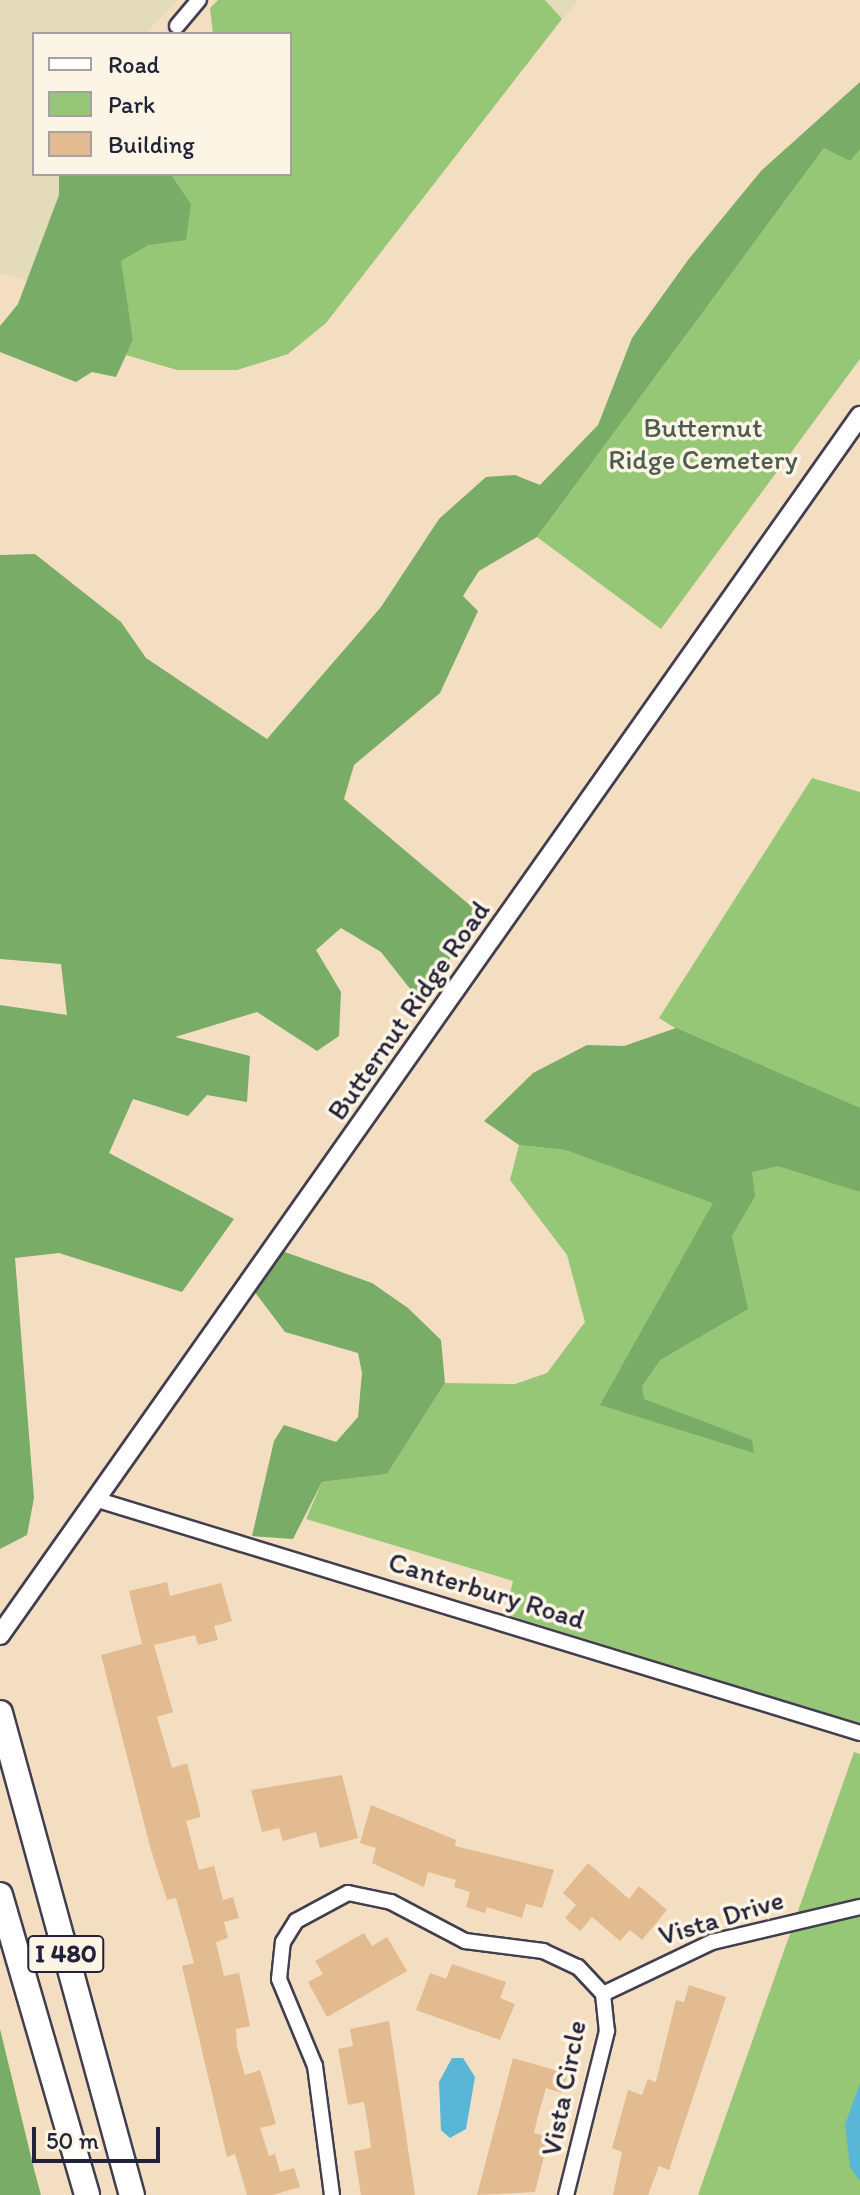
<!DOCTYPE html>
<style>
body{margin:0}
#map{position:relative;width:860px;height:2195px;overflow:hidden;background:#f4dec1;font-family:Itim,sans-serif}
div>[style]{position:absolute}
[style*='--x']{left:calc(var(--x)*1px);top:calc(var(--y)*1px);width:calc(var(--w)*1px);rotate:calc(var(--a)*1deg)}
.built>*{inset:0;background:#e3dbba}
.green>*{inset:0;background:#96c776}
.forest>*{inset:0;background:#78ac67}
.water>*{inset:0;background:#59b6d7}
.building>*{inset:0;background:#e3bb91}
.roads{filter:drop-shadow(2px 0 #423e4f) drop-shadow(-2px 0 #423e4f) drop-shadow(0 2px #423e4f) drop-shadow(0 -2px #423e4f)}
.street>*{height:14px;margin:-7px;padding:0 7px;transform-origin:7px;border-radius:7px;background:#fff}
.secondary>*{height:18px;margin:-9px;padding:0 9px;transform-origin:9px;border-radius:9px;background:#fff}
.highway>*{height:24px;margin:-12px;padding:0 12px;transform-origin:12px;border-radius:12px;background:#fff}
span{translate:-50% -50%;white-space:nowrap;text-align:center;line-height:1.15;-webkit-text-stroke:7px #fcf5e5;paint-order:stroke}
.shield-label span{padding:2px 6px;background:#fcf5e5;border:2px solid;border-radius:6px;-webkit-text-stroke-width:0}
.shield-label{font-size:26px;color:#22223b;font-weight:700}
.park-label{font-size:28px;color:#4b5c50}
.street-label{font-size:28px;color:#22223b}
.legend{position:absolute;left:32px;top:32px;width:260px;height:144px;box-sizing:border-box;background:#fcf5e5;border:2px solid #a5a1a1;margin:0;padding:10px 14px;list-style:none;font-size:24px;color:#22223b}
.legend li{display:flex;align-items:center;gap:16px;height:40px}
.legend b{width:40px;border:2px solid #a5a1a1}
.scale{position:absolute;left:32px;top:2127px;width:128px;height:36px;box-sizing:border-box;border:4px solid #22223b;border-top:0;padding-left:10px;font-size:24px;line-height:28px;white-space:nowrap;color:#22223b;-webkit-text-stroke:6px #fcf5e5;paint-order:stroke}
</style>
<div id="map">
<div class="built">
<i style="clip-path:polygon(0 0,177px 0,146px 34px,34px 34px,34px 174px,94px 174px,33px 282px,0 273px)"></i>
<i style="clip-path:polygon(545px 0,579px 0,562px 19px)"></i>
</div>
<div class="green">
<i style="clip-path:polygon(218px 0,545px 0,562px 19px,326px 323px,288px 354px,237px 370px,177px 370px,126px 355px,133px 340px,120px 261px,191px 204px,171px 174px,290px 174px,290px 34px,213px 34px,210px 8px)"></i>
<i style="clip-path:polygon(860px 99px,860px 359px,661px 629px,537px 537px)"></i>
<i style="clip-path:polygon(812px 778px,860px 792px,860px 1724px,505px 1614px,513px 1581px,306px 1519px,322px 1482px,387px 1474px,445px 1383px,515px 1384px,547px 1373px,585px 1322px,567px 1255px,510px 1180px,519px 1145px,565px 1150px,713px 1202px,776px 1091px,659px 1018px)"></i>
<i style="clip-path:polygon(854px 1752px,860px 1754px,860px 2195px,698px 2195px)"></i>
</div>
<div class="forest">
<i style="clip-path:polygon(860px 82px,860px 149px,850px 161px,824px 148px,537px 537px,479px 571px,463px 596px,478px 611px,440px 693px,354px 765px,344px 799px,478px 912px,422px 1004px,381px 952px,341px 928px,316px 950px,341px 992px,339px 1036px,317px 1051px,257px 1012px,175px 1037px,250px 1056px,247px 1102px,207px 1095px,188px 1116px,133px 1099px,109px 1153px,234px 1219px,182px 1292px,59px 1253px,15px 1258px,34px 1498px,27px 1535px,0 1549px,0 1005px,67px 1015px,61px 964px,0 959px,0 555px,35px 554px,121px 622px,146px 658px,267px 739px,381px 607px,439px 519px,486px 477px,515px 475px,540px 485px,598px 425px,632px 338px,688px 260px,761px 171px)"></i>
<i style="clip-path:polygon(59px 174px,171px 174px,191px 204px,186px 240px,148px 245px,121px 261px,133px 340px,116px 377px,92px 372px,76px 382px,0 352px,0 326px,18px 304px,59px 195px)"></i>
<i style="clip-path:polygon(676px 1028px,860px 1108px,860px 1192px,778px 1166px,752px 1172px,755px 1196px,732px 1236px,748px 1309px,660px 1360px,642px 1386px,644px 1399px,752px 1440px,754px 1453px,600px 1405px,713px 1203px,565px 1150px,519px 1145px,484px 1121px,533px 1073px,587px 1045px,624px 1046px)"></i>
<i style="clip-path:polygon(282px 1251px,372px 1283px,408px 1308px,441px 1340px,445px 1383px,387px 1474px,322px 1482px,293px 1539px,252px 1536px,274px 1441px,284px 1425px,336px 1442px,358px 1417px,362px 1373px,358px 1353px,285px 1332px,254px 1291px)"></i>
<i style="clip-path:polygon(0 2029px,35px 2173px,41px 2195px,0 2195px)"></i>
</div>
<div class="water">
<i style="clip-path:polygon(452px 2058px,463px 2058px,475px 2077px,466px 2129px,450px 2138px,441px 2130px,439px 2082px)"></i>
<i style="clip-path:polygon(860px 2083px,860px 2181px,850px 2167px,845px 2125px)"></i>
</div>
<div class="building">
<i style="clip-path:polygon(167px 1582px,170px 1596px,221px 1583px,232px 1621px,214px 1626px,218px 1640px,198px 1645px,195px 1635px,154px 1645px,173px 1712px,157px 1717px,172px 1768px,187px 1763px,201px 1817px,186px 1821px,199px 1870px,214px 1866px,223px 1900px,233px 1897px,239px 1918px,224px 1922px,228px 1938px,216px 1942px,224px 1976px,239px 1973px,246px 2006px,250px 2026px,236px 2029px,237px 2047px,245px 2075px,260px 2070px,270px 2103px,276px 2124px,260px 2128px,269px 2156px,275px 2154px,280px 2172px,294px 2168px,300px 2187px,273px 2195px,247px 2195px,235px 2154px,227px 2157px,182px 1966px,194px 1963px,176px 1898px,167px 1900px,151px 1850px,101px 1655px,142px 1644px,129px 1591px)"></i>
<i style="clip-path:polygon(342px 1775px,358px 1838px,320px 1848px,316px 1832px,283px 1841px,279px 1828px,262px 1832px,251px 1790px)"></i>
<i style="clip-path:polygon(371px 1805px,456px 1840px,455px 1846px,554px 1870px,542px 1908px,526px 1904px,522px 1918px,487px 1907px,485px 1913px,466px 1907px,470px 1892px,454px 1887px,456px 1880px,428px 1872px,424px 1887px,372px 1863px,376px 1848px,360px 1843px)"></i>
<i style="clip-path:polygon(588px 1863px,629px 1899px,639px 1886px,667px 1910px,642px 1940px,630px 1930px,620px 1941px,592px 1917px,580px 1931px,565px 1918px,576px 1905px,563px 1893px)"></i>
<i style="clip-path:polygon(364px 1933px,372px 1946px,387px 1937px,407px 1971px,327px 2017px,308px 1982px,323px 1974px,315px 1961px)"></i>
<i style="clip-path:polygon(452px 1964px,506px 1982px,500px 1998px,515px 2004px,500px 2040px,416px 2010px,430px 1973px,446px 1979px)"></i>
<i style="clip-path:polygon(689px 1985px,726px 1997px,669px 2170px,659px 2166px,648px 2195px,613px 2195px,622px 2152px,612px 2148px,628px 2090px,642px 2095px,648px 2079px,656px 2082px,676px 2000px,684px 2002px)"></i>
<i style="clip-path:polygon(389px 2021px,415px 2195px,361px 2195px,354px 2151px,371px 2148px,369px 2131px,364px 2102px,348px 2105px,338px 2049px,353px 2046px,350px 2029px)"></i>
<i style="clip-path:polygon(513px 2058px,568px 2074px,562px 2093px,546px 2088px,538px 2116px,534px 2133px,549px 2137px,535px 2192px,477px 2195px)"></i>
</div>
<div class="roads">
<div class="street">
<i style="--x:177;--y:26;--w:34;--a:-50"></i>
<i style="--x:98;--y:1500;--w:797;--a:17"></i>
<i style="--x:603;--y:1994;--w:121;--a:-25.5"></i>
<i style="--x:712;--y:1942;--w:152;--a:-13.3"></i>
<i style="--x:332;--y:2195;--w:130;--a:-97.5"></i>
<i style="--x:315;--y:2066;--w:94;--a:-112.5"></i>
<i style="--x:279;--y:1979;--w:37;--a:-84"></i>
<i style="--x:283;--y:1942;--w:25;--a:-58"></i>
<i style="--x:296;--y:1921;--w:59;--a:-28.3"></i>
<i style="--x:348;--y:1893;--w:44;--a:11.8"></i>
<i style="--x:391;--y:1902;--w:84;--a:27.8"></i>
<i style="--x:465;--y:1941;--w:79;--a:7.3"></i>
<i style="--x:543;--y:1951;--w:38;--a:25"></i>
<i style="--x:578;--y:1967;--w:37;--a:47"></i>
<i style="--x:603;--y:1994;--w:37;--a:84"></i>
<i style="--x:607;--y:2031;--w:169;--a:104"></i>
</div>
<div class="secondary">
<i style="--x:0;--y:1635;--w:1492;--a:-54.8"></i>
</div>
<div class="highway">
<i style="--x:0;--y:1713;--w:500;--a:74.7"></i>
<i style="--x:0;--y:1895;--w:312;--a:73.8"></i>
</div>
</div>
<div class="shield-label">
<span style="left:66px;top:1954px">I 480</span>
</div>
<div class="park-label">
<span style="left:703px;top:443px">Butternut<br>Ridge Cemetery</span>
</div>
<div class="street-label">
<span style="left:408px;top:1010px;rotate:-55deg">Butternut Ridge Road</span>
<span style="left:487px;top:1590px;rotate:17deg">Canterbury Road</span>
<span style="left:721px;top:1917px;rotate:-17deg">Vista Drive</span>
<span style="left:563px;top:2088px;rotate:-79deg">Vista Circle</span>
</div>
<ul class="legend">
<li><b style="height:10px;background:#fff"></b>Road</li>
<li><b style="height:22px;background:#96c776"></b>Park</li>
<li><b style="height:22px;background:#e3bb91"></b>Building</li>
</ul>
<div class="scale">50 m</div>
</div>
